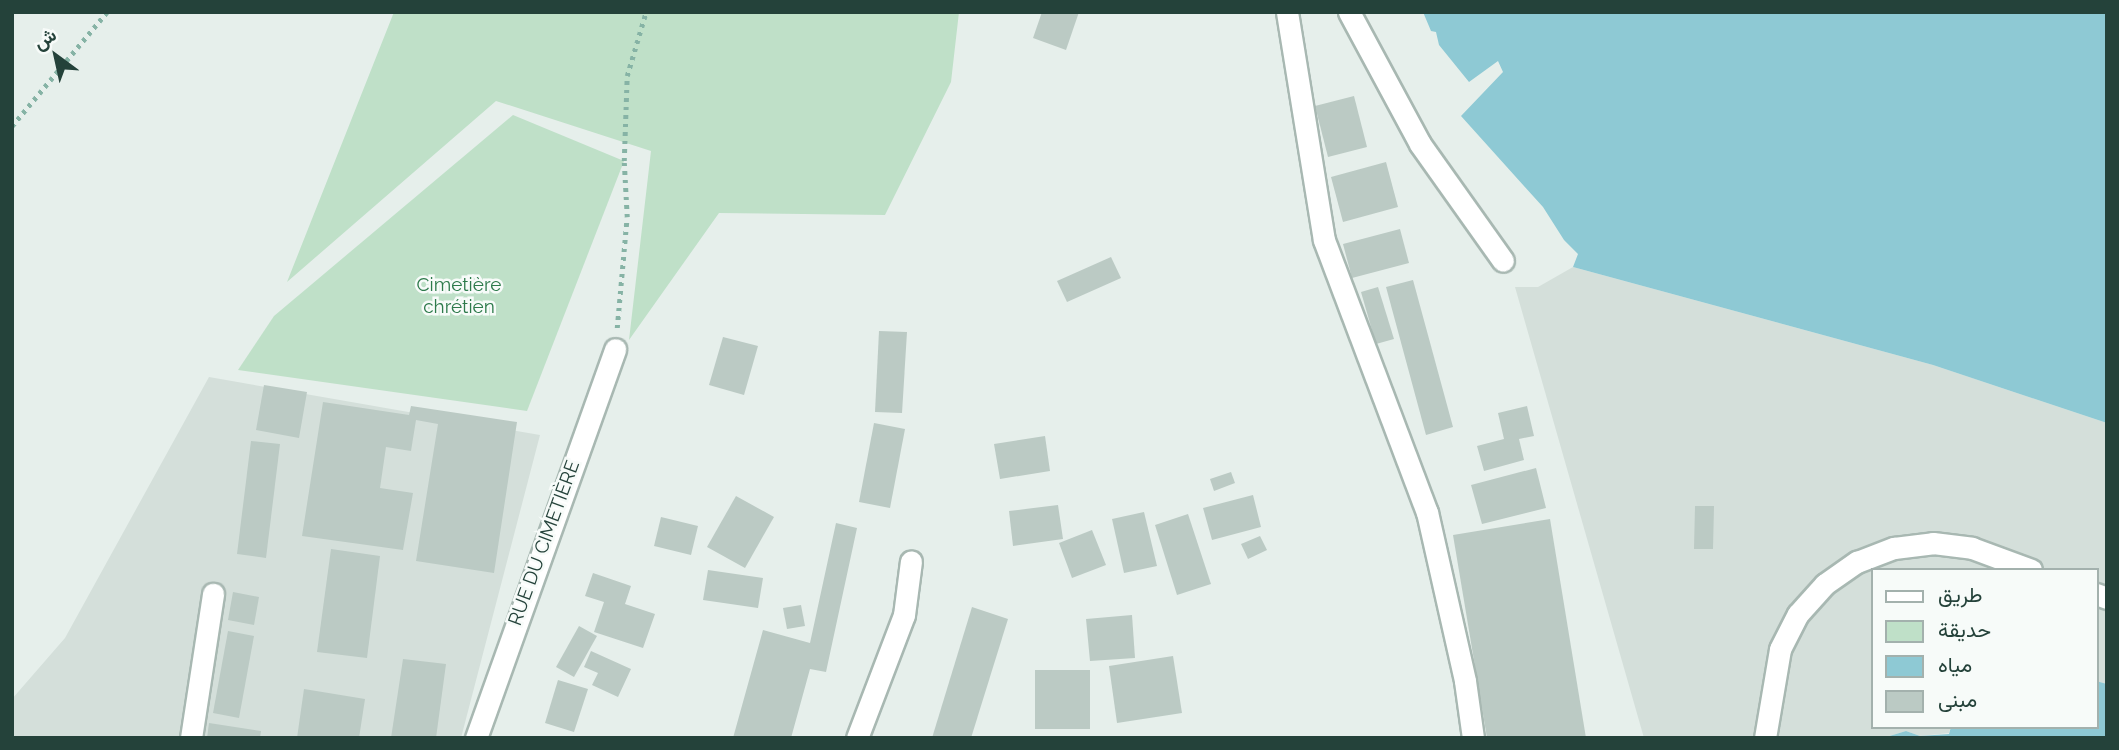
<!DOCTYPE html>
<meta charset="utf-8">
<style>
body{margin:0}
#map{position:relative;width:2119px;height:750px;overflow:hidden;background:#e6efeb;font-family:Raleway,Vazirmatn,sans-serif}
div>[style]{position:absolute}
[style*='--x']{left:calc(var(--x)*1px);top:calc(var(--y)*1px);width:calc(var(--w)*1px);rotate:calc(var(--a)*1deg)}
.built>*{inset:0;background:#d4dfda}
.green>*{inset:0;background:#bfe0c8}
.water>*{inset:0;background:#8ec9d4}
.building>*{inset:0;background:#bbcac4}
.path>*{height:4.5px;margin-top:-2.25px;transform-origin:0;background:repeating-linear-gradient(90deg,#86b3a5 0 3.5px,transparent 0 8.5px)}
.roads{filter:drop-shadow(2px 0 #a8b8b2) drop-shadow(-2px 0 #a8b8b2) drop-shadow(0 2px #a8b8b2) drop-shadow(0 -2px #a8b8b2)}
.minor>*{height:21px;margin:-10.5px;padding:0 10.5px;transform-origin:10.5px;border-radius:10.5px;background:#fff}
span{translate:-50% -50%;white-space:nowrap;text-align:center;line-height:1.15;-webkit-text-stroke:5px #f7fbf9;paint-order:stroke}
.park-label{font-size:19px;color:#2d7a4b}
.street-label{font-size:19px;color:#24423a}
.frame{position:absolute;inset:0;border:14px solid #24423a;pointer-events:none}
.legend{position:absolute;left:1871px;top:568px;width:228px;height:161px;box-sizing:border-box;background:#f7fbf9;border:2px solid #a3b1ad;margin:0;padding:9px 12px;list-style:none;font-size:21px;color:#24423a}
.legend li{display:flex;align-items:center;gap:14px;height:35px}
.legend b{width:35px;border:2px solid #a3b1ad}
.north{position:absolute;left:21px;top:21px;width:70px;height:70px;-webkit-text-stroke:5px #f7fbf9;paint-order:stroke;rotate:327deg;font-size:19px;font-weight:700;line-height:28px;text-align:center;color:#24423a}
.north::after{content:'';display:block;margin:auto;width:24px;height:32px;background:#24423a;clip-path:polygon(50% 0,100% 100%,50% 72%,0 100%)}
</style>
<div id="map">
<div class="built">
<i style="clip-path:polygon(1573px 267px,1933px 365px,2107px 423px,2107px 684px,2096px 681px,2096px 570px,1872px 570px,1872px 727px,1951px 727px,1949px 733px,1920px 736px,1906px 731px,1883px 738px,1644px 738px,1515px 287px,1538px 287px)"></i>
<i style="clip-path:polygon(209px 377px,540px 435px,461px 738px,12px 738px,12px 699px,65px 638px)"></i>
</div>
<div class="green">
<i style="clip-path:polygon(394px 12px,959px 12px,951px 82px,885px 215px,719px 213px,629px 340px,651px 151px,496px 101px,287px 282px)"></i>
<i style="clip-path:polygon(513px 115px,624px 161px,527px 411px,238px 370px,274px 316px)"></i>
</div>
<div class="water">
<i style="clip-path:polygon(1423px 12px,2107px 12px,2107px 423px,1933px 365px,1573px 267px,1578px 254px,1564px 240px,1543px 207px,1461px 116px,1503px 72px,1498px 61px,1469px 82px,1439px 45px,1436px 32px,1431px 31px)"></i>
<i style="clip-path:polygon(2096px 681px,2107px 684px,2107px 738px,1883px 738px,1906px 731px,1920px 736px,1949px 734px,1951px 727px,2096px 727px)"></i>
</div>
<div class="building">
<i style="clip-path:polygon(1042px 12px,1079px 12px,1066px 50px,1033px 38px)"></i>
<i style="clip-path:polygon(1354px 96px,1367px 147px,1328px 157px,1315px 106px)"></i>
<i style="clip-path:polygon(1386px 162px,1398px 207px,1343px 222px,1331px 177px)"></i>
<i style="clip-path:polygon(1400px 229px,1409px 263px,1352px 278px,1343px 244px)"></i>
<i style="clip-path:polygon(1111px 257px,1121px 278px,1067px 302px,1057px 281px)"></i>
<i style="clip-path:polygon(1413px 280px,1453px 427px,1426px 435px,1386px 287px)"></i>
<i style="clip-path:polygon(1378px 287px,1394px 339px,1376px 344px,1361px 292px)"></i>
<i style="clip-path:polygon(879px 331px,907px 332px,902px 413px,875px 412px)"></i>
<i style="clip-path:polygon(723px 337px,758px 346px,744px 395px,709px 385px)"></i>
<i style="clip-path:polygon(264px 385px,307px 392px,299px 438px,256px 430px)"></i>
<i style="clip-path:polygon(323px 402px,409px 415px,411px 406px,517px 422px,494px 573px,416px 561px,438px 424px,416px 420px,411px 451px,386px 447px,380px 488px,413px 493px,403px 550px,302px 536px)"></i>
<i style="clip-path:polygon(1527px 406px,1534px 436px,1519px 439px,1524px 460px,1484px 471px,1477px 446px,1504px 439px,1498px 413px)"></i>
<i style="clip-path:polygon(874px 423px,905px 429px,890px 508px,859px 502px)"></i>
<i style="clip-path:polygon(1045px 436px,1050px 471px,1000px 479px,994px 444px)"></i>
<i style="clip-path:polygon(251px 441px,280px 444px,266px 558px,237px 554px)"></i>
<i style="clip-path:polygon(1536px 468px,1546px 508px,1482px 524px,1471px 485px)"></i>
<i style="clip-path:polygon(1231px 472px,1235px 483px,1214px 491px,1210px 479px)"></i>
<i style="clip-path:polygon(1253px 495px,1261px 527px,1212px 540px,1203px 508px)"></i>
<i style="clip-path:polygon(736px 496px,774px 517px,745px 568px,707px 547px)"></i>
<i style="clip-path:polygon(1058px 505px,1063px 539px,1013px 546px,1009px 511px)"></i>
<i style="clip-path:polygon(1695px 506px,1714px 506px,1713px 549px,1694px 549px)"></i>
<i style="clip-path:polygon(1144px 512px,1157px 566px,1124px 573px,1112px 519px)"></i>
<i style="clip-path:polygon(1188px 514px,1211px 584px,1177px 595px,1155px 525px)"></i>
<i style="clip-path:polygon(661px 517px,698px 526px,691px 555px,654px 546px)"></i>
<i style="clip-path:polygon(1550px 519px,1586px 738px,1487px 738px,1453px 535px)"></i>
<i style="clip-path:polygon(836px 523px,857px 528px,826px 672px,810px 669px,791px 738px,733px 738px,763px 630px,810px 643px)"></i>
<i style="clip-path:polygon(1092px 530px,1106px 565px,1072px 578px,1059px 543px)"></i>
<i style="clip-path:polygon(1260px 536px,1267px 550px,1248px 559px,1241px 544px)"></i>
<i style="clip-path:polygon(331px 549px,380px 556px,367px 658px,317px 652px)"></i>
<i style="clip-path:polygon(708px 570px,763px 578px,758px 608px,703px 600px)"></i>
<i style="clip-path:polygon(593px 573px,631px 586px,625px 604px,655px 614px,643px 648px,594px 632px,604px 602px,585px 596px)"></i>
<i style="clip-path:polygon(233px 592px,259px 597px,254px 625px,228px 620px)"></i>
<i style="clip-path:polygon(801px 605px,805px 626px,787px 629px,783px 608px)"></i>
<i style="clip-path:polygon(972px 607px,1008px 619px,971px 738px,932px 738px)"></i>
<i style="clip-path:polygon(1132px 615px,1135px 658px,1090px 661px,1086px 619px)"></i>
<i style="clip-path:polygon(579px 626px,597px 636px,574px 677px,556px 667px)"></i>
<i style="clip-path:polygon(228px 631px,254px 636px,239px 718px,213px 713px)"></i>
<i style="clip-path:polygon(591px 651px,631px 669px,618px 697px,592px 685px,598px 673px,584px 667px)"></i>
<i style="clip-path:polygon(1173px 656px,1182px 713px,1117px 723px,1109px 666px)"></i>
<i style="clip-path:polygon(403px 659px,446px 664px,436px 738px,391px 738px)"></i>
<i style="clip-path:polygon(1035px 670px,1090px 670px,1090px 729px,1035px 729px)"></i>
<i style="clip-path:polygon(558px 680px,588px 689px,574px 732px,545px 723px)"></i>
<i style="clip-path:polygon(304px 689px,365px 699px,359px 738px,297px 738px)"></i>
<i style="clip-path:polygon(209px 723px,261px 731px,260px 738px,207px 738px)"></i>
</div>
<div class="path">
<i style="--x:12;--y:126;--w:148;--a:-50.2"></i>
<i style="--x:617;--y:328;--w:111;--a:-84.9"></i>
<i style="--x:627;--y:217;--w:56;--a:-93.1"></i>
<i style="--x:624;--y:161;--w:85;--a:-88"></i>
<i style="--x:627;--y:76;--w:67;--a:-73.5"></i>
</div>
<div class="roads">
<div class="minor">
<i style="--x:1287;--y:12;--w:231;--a:80.8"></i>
<i style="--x:1324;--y:240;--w:291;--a:69.3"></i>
<i style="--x:1427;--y:512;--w:173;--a:77.3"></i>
<i style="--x:1465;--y:681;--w:58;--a:82"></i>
<i style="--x:1349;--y:12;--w:150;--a:61.7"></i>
<i style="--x:1420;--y:144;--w:143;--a:54.6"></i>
<i style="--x:2096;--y:594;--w:12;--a:20"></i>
<i style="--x:191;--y:738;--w:146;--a:-81.3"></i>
<i style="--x:476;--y:738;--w:413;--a:-70.3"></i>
<i style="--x:857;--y:738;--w:132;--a:-69.1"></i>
<i style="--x:904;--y:615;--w:54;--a:-82.6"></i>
<i style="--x:1765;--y:738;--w:90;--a:-80.4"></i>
<i style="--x:1780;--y:649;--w:39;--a:-63"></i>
<i style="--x:1798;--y:614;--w:40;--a:-48"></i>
<i style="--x:1825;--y:584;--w:39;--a:-35"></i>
<i style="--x:1857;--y:562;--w:40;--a:-21"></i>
<i style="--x:1894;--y:548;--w:39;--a:-7"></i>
<i style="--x:1933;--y:543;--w:39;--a:7"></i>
<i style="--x:1972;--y:548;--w:63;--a:20.4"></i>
</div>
</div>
<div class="park-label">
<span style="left:459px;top:296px">Cimetière<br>chrétien</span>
</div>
<div class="street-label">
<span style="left:544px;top:543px;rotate:-70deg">RUE DU CIMETIÈRE</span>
</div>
<div class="frame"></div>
<ul class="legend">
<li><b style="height:9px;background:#fff"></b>طريق</li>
<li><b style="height:19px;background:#bfe0c8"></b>حديقة</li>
<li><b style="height:19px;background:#8ec9d4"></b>مياه</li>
<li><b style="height:19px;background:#bbcac4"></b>مبنى</li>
</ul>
<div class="north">ش</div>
</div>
